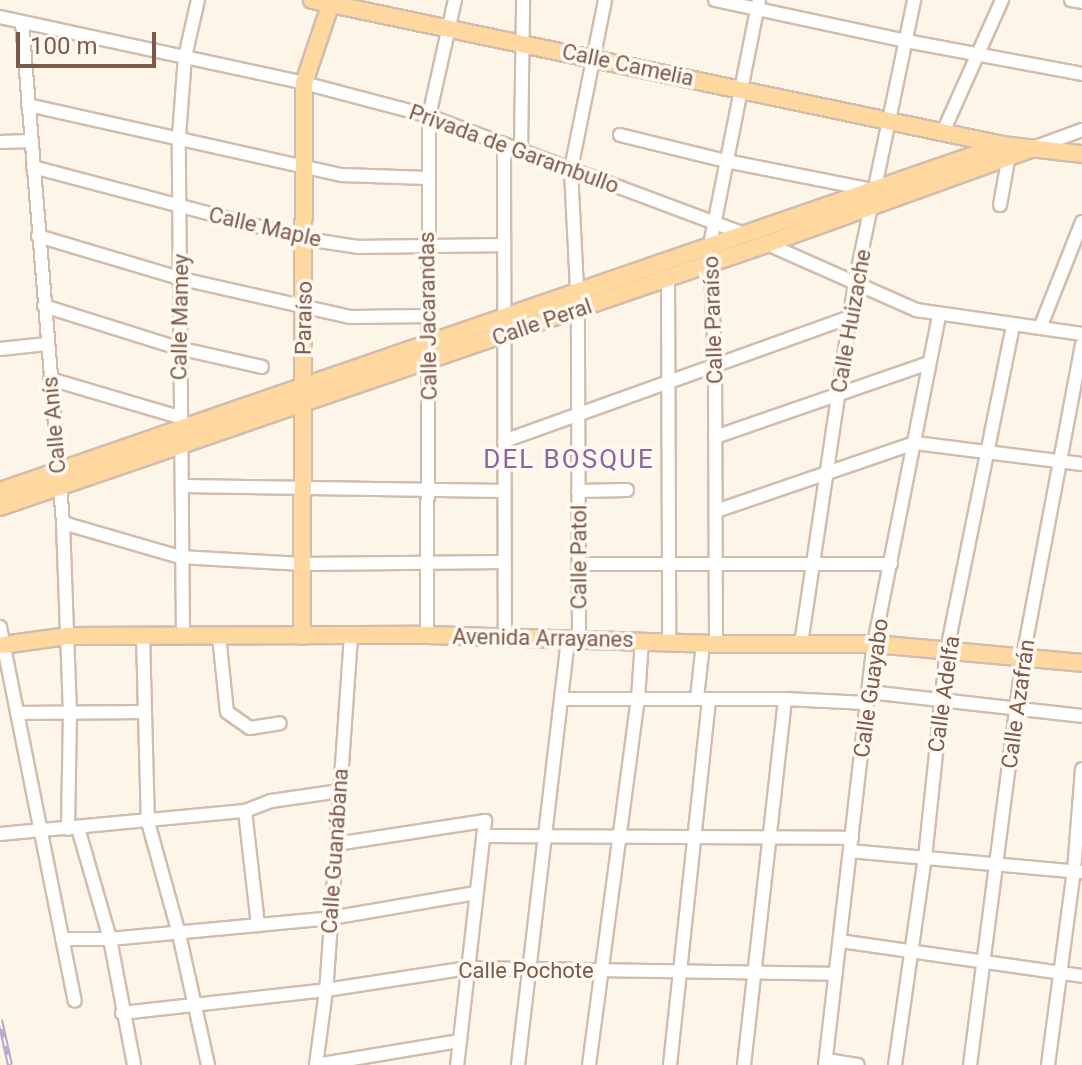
<!DOCTYPE html>
<meta charset="utf-8">
<style>
body{margin:0}
#map{position:relative;width:1082px;height:1065px;overflow:hidden;background:#fef5e9;font-family:Roboto,sans-serif}
div>[style]{position:absolute}
[style*='--x']{left:calc(var(--x)*1px);top:calc(var(--y)*1px);width:calc(var(--w)*1px);rotate:calc(var(--a)*1deg)}
.roads{filter:drop-shadow(2px 0 #d2bcad) drop-shadow(-2px 0 #d2bcad) drop-shadow(0 2px #d2bcad) drop-shadow(0 -2px #d2bcad)}
.minor>*{height:12px;margin:-6px;padding:0 6px;transform-origin:6px;border-radius:6px;background:#fff}
.major>*{height:16px;margin:-8px;padding:0 8px;transform-origin:8px;border-radius:8px;background:#ffd89f}
.rail>*{height:6px;margin-top:-3px;transform-origin:0;background:repeating-linear-gradient(90deg,#fff9f1 0 9px,#b8a5ca 0 18px);box-sizing:border-box;border-block:2px solid #b8a5ca}
span{translate:-50% -50%;white-space:nowrap;text-align:center;line-height:1.15;-webkit-text-stroke:7px #fff9f1;paint-order:stroke}
.street-label{font-size:22px;color:#7c5a4a}
.quarter-label{font-size:26px;color:#89669e;letter-spacing:2px}
.scale{position:absolute;left:16px;top:32px;width:140px;height:36px;box-sizing:border-box;border:4px solid #7c5a4a;border-top:0;padding-left:10px;font-size:24px;line-height:28px;white-space:nowrap;color:#7c5a4a;-webkit-text-stroke:6px #fff9f1;paint-order:stroke}
</style>
<div id="map">
<div class="roads">
<div class="minor">
<i style="--x:715;--y:0;--w:195;--a:12.1"></i>
<i style="--x:906;--y:41;--w:179;--a:10.6"></i>
<i style="--x:1071;--y:0;--w:11;--a:10"></i>
<i style="--x:0;--y:17;--w:311;--a:12.2"></i>
<i style="--x:304;--y:83;--w:129;--a:14.8"></i>
<i style="--x:429;--y:116;--w:340;--a:20.5"></i>
<i style="--x:22;--y:22;--w:503;--a:85.32"></i>
<i style="--x:63;--y:523;--w:189;--a:87.9"></i>
<i style="--x:70;--y:712;--w:117;--a:91"></i>
<i style="--x:28;--y:105;--w:322;--a:12.6"></i>
<i style="--x:342;--y:175;--w:86;--a:2"></i>
<i style="--x:943;--y:132;--w:145;--a:-65.9"></i>
<i style="--x:620;--y:135;--w:109;--a:13.8"></i>
<i style="--x:726;--y:161;--w:150;--a:11.2"></i>
<i style="--x:0;--y:142;--w:31;--a:-2"></i>
<i style="--x:504;--y:144;--w:494;--a:89.9"></i>
<i style="--x:1036;--y:147;--w:49;--a:-20.3"></i>
<i style="--x:521;--y:151;--w:151;--a:-89.2"></i>
<i style="--x:33;--y:167;--w:282;--a:14.8"></i>
<i style="--x:306;--y:239;--w:54;--a:8.6"></i>
<i style="--x:359;--y:247;--w:144;--a:-0.8"></i>
<i style="--x:1000;--y:205;--w:51;--a:-79.8"></i>
<i style="--x:38;--y:236;--w:150;--a:16.6"></i>
<i style="--x:182;--y:279;--w:173;--a:12.7"></i>
<i style="--x:351;--y:317;--w:77;--a:-0.7"></i>
<i style="--x:765;--y:243;--w:165;--a:23.9"></i>
<i style="--x:916;--y:310;--w:168;--a:8.2"></i>
<i style="--x:668;--y:278;--w:364;--a:89.8"></i>
<i style="--x:44;--y:306;--w:140;--a:17.4"></i>
<i style="--x:178;--y:348;--w:86;--a:12.7"></i>
<i style="--x:1040;--y:328;--w:114;--a:-68.4"></i>
<i style="--x:0;--y:349;--w:47;--a:-6.1"></i>
<i style="--x:50;--y:379;--w:134;--a:16.4"></i>
<i style="--x:715;--y:437;--w:226;--a:-19.1"></i>
<i style="--x:504;--y:441;--w:368;--a:-19.7"></i>
<i style="--x:182;--y:486;--w:322;--a:0.9"></i>
<i style="--x:578;--y:491;--w:49;--a:-1.2"></i>
<i style="--x:716;--y:511;--w:210;--a:-18.9"></i>
<i style="--x:915;--y:443;--w:168;--a:7.2"></i>
<i style="--x:63;--y:523;--w:122;--a:16.2"></i>
<i style="--x:180;--y:557;--w:122;--a:3.3"></i>
<i style="--x:302;--y:564;--w:202;--a:-0.6"></i>
<i style="--x:579;--y:564;--w:312;--a:0"></i>
<i style="--x:0;--y:627;--w:381;--a:78.7"></i>
<i style="--x:143;--y:635;--w:187;--a:88.5"></i>
<i style="--x:148;--y:822;--w:116;--a:74.5"></i>
<i style="--x:179;--y:934;--w:134;--a:77.5"></i>
<i style="--x:183;--y:635;--w:499;--a:-90.5"></i>
<i style="--x:179;--y:136;--w:79;--a:-85.7"></i>
<i style="--x:185;--y:57;--w:58;--a:-77.2"></i>
<i style="--x:427;--y:635;--w:519;--a:-89.78"></i>
<i style="--x:429;--y:116;--w:119;--a:-77.4"></i>
<i style="--x:219;--y:636;--w:76;--a:84"></i>
<i style="--x:227;--y:712;--w:28;--a:35"></i>
<i style="--x:250;--y:728;--w:30;--a:-9"></i>
<i style="--x:351;--y:636;--w:355;--a:94"></i>
<i style="--x:326;--y:990;--w:76;--a:97.6"></i>
<i style="--x:316;--y:1065;--w:146;--a:-9.5"></i>
<i style="--x:579;--y:638;--w:329;--a:-90.2"></i>
<i style="--x:578;--y:309;--w:140;--a:-92.9"></i>
<i style="--x:571;--y:169;--w:172;--a:-78.6"></i>
<i style="--x:716;--y:644;--w:281;--a:-90.2"></i>
<i style="--x:715;--y:363;--w:118;--a:-92.4"></i>
<i style="--x:710;--y:245;--w:250;--a:-78.7"></i>
<i style="--x:801;--y:644;--w:365;--a:-81.5"></i>
<i style="--x:855;--y:283;--w:289;--a:-78.2"></i>
<i style="--x:869;--y:692;--w:214;--a:6.4"></i>
<i style="--x:697;--y:698;--w:54;--a:-83.7"></i>
<i style="--x:561;--y:699;--w:224;--a:0"></i>
<i style="--x:785;--y:699;--w:82;--a:2.8"></i>
<i style="--x:17;--y:713;--w:128;--a:-0.4"></i>
<i style="--x:245;--y:811;--w:115;--a:83.5"></i>
<i style="--x:78;--y:828;--w:116;--a:73.9"></i>
<i style="--x:110;--y:939;--w:128;--a:79.2"></i>
<i style="--x:0;--y:834;--w:246;--a:-5.4"></i>
<i style="--x:245;--y:811;--w:28;--a:-21"></i>
<i style="--x:271;--y:801;--w:70;--a:-8.2"></i>
<i style="--x:484;--y:836;--w:368;--a:0.3"></i>
<i style="--x:336;--y:844;--w:151;--a:-8.8"></i>
<i style="--x:485;--y:821;--w:246;--a:96.5"></i>
<i style="--x:850;--y:851;--w:233;--a:5.2"></i>
<i style="--x:62;--y:939;--w:48;--a:0"></i>
<i style="--x:110;--y:939;--w:222;--a:-5.4"></i>
<i style="--x:331;--y:918;--w:147;--a:-9.8"></i>
<i style="--x:840;--y:941;--w:245;--a:8.2"></i>
<i style="--x:122;--y:1013;--w:205;--a:-6.4"></i>
<i style="--x:326;--y:990;--w:144;--a:-8.8"></i>
<i style="--x:468;--y:968;--w:368;--a:0.9"></i>
<i style="--x:826;--y:1060;--w:32;--a:9"></i>
<i style="--x:518;--y:1065;--w:430;--a:-83.3"></i>
<i style="--x:589;--y:1065;--w:369;--a:-82.4"></i>
<i style="--x:638;--y:699;--w:58;--a:-86.1"></i>
<i style="--x:670;--y:1065;--w:368;--a:-83.9"></i>
<i style="--x:744;--y:1065;--w:368;--a:-83.6"></i>
<i style="--x:825;--y:1065;--w:424;--a:-83.4"></i>
<i style="--x:874;--y:644;--w:335;--a:-78.8"></i>
<i style="--x:895;--y:1065;--w:209;--a:-81.8"></i>
<i style="--x:925;--y:858;--w:209;--a:-84"></i>
<i style="--x:947;--y:650;--w:331;--a:-78.5"></i>
<i style="--x:970;--y:1065;--w:411;--a:-82.6"></i>
<i style="--x:1023;--y:657;--w:318;--a:-79.3"></i>
<i style="--x:1048;--y:1065;--w:196;--a:-82.4"></i>
<i style="--x:1074;--y:871;--w:102;--a:-85.5"></i>
</div>
<div class="major">
<i style="--x:312;--y:0;--w:706;--a:11.85"></i>
<i style="--x:1003;--y:145;--w:80;--a:6.5"></i>
<i style="--x:0;--y:491;--w:1061;--a:-19.03"></i>
<i style="--x:0;--y:507;--w:811;--a:-18.93"></i>
<i style="--x:767;--y:244;--w:283;--a:-19.8"></i>
<i style="--x:302;--y:636;--w:553;--a:-89.79"></i>
<i style="--x:304;--y:83;--w:88;--a:-71.4"></i>
<i style="--x:3;--y:645;--w:66;--a:-7.9"></i>
<i style="--x:68;--y:636;--w:359;--a:-0.2"></i>
<i style="--x:427;--y:635;--w:289;--a:1.8"></i>
<i style="--x:716;--y:644;--w:158;--a:0"></i>
<i style="--x:874;--y:644;--w:209;--a:5.2"></i>
</div>
</div>
<div class="rail">
<i style="--x:0;--y:1020;--w:46;--a:77.5"></i>
</div>
<div class="street-label">
<span style="left:628px;top:65px;rotate:12deg">Calle Camelia</span>
<span style="left:514px;top:149px;rotate:20deg">Privada de Garambullo</span>
<span style="left:265px;top:227px;rotate:13deg">Calle Maple</span>
<span style="left:428px;top:316px;rotate:-91deg">Calle Jacarandas</span>
<span style="left:180px;top:317px;rotate:-89deg">Calle Mamey</span>
<span style="left:304px;top:318px;rotate:-89deg">Paraíso</span>
<span style="left:713px;top:320px;rotate:-92deg">Calle Paraíso</span>
<span style="left:851px;top:321px;rotate:-80deg">Calle Huizache</span>
<span style="left:542px;top:322px;rotate:-19deg">Calle Peral</span>
<span style="left:54px;top:425px;rotate:-95deg">Calle Anís</span>
<span style="left:579px;top:557px;rotate:-90deg">Calle Patol</span>
<span style="left:543px;top:638px;rotate:1deg">Avenida Arrayanes</span>
<span style="left:871px;top:688px;rotate:-82deg">Calle Guayabo</span>
<span style="left:944px;top:694px;rotate:-82deg">Calle Adelfa</span>
<span style="left:1018px;top:704px;rotate:-82deg">Calle Azafrán</span>
<span style="left:335px;top:851px;rotate:-86deg">Calle Guanábana</span>
<span style="left:526px;top:971px">Calle Pochote</span>
</div>
<div class="quarter-label">
<span style="left:569px;top:460px">DEL BOSQUE</span>
</div>
<div class="scale">100 m</div>
</div>
